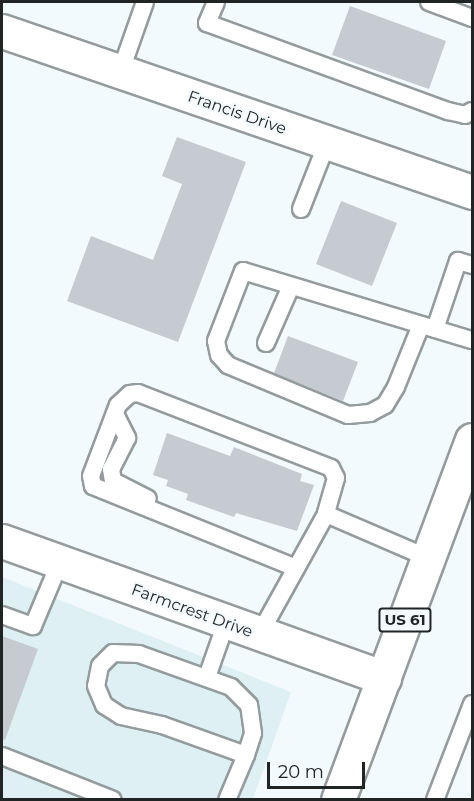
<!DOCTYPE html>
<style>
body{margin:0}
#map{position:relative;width:474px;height:801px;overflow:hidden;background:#f2fafd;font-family:Montserrat,sans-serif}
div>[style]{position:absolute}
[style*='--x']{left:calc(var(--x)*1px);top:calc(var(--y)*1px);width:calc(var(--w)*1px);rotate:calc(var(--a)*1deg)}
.built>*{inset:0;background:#def0f4}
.building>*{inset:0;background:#c5cbd0}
.roads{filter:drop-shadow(2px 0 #939b9d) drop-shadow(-2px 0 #939b9d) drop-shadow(0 2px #939b9d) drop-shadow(0 -2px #939b9d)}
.service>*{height:16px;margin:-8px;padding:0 8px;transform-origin:8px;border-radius:8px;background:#fff}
.minor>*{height:33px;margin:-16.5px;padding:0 16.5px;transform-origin:16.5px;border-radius:16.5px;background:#fff}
.primary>*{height:33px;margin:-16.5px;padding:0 16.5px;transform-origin:16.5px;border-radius:16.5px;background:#fff}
span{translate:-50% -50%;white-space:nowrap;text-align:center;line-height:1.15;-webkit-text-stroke:4.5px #f2fafd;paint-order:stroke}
.shield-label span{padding:2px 4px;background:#f2fafd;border:2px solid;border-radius:4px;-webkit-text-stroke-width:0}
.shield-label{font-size:15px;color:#212425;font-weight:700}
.street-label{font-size:16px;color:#212425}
.frame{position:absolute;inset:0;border:3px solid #212425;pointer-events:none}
.scale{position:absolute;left:267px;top:762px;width:98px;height:27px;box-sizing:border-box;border:3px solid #212425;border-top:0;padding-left:8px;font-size:18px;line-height:21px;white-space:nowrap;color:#212425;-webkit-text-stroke:4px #f2fafd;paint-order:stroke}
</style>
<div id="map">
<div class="built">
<i style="clip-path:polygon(2px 577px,291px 692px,253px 799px,2px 799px)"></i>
</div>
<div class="building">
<i style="clip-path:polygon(350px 6px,446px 41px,429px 89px,332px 55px)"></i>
<i style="clip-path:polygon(177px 137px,246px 162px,178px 342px,67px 301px,91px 236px,153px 260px,182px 184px,162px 176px)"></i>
<i style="clip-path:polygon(341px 201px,397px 223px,372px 286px,316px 264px)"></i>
<i style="clip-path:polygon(288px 336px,358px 362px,343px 401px,274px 373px)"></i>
<i style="clip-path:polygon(167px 433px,230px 456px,234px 447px,302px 474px,300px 481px,314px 485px,297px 531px,236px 513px,234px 517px,186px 500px,188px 494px,166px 486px,168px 480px,153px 475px)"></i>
<i style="clip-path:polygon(2px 636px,38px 649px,5px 740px,2px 739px)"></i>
</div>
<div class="roads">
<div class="service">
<i style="--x:216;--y:2;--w:23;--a:113"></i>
<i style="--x:207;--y:23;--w:257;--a:20.1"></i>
<i style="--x:448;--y:111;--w:17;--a:13"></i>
<i style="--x:465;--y:115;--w:8;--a:-30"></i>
<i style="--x:429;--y:2;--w:46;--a:20.4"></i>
<i style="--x:120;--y:73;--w:75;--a:-70.6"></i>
<i style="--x:301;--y:209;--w:71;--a:-68.5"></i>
<i style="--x:421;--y:325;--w:67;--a:112"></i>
<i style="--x:396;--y:387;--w:21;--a:121"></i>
<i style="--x:385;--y:405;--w:17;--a:152"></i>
<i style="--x:370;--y:413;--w:22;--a:175"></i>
<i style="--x:348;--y:415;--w:130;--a:-157.4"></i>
<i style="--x:228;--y:365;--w:13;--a:-132"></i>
<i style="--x:219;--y:355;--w:14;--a:-102"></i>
<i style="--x:216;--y:341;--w:75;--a:-68.9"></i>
<i style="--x:243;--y:271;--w:239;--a:16.8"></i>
<i style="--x:435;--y:329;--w:72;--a:-71.3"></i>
<i style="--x:458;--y:261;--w:15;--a:16"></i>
<i style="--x:266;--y:343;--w:62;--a:-66.3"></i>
<i style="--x:115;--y:414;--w:27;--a:63"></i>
<i style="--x:127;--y:438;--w:35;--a:117"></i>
<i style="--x:111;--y:469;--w:12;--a:81"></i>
<i style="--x:113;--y:481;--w:39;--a:27"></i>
<i style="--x:296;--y:568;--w:219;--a:-158"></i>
<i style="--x:93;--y:486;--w:10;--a:-101"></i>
<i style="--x:91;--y:476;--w:76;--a:-69.2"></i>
<i style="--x:118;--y:405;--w:16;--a:-43"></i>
<i style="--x:130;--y:394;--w:8;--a:-7"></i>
<i style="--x:138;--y:393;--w:207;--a:21.2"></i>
<i style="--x:331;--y:468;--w:11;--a:63"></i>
<i style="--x:336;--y:478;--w:37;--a:106"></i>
<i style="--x:2;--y:615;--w:33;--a:20"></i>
<i style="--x:33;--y:626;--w:69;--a:-67.1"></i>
<i style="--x:259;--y:635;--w:138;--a:-61"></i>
<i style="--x:326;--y:514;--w:111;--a:23.3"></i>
<i style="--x:207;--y:677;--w:57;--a:-70.6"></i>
<i style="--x:2;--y:756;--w:119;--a:21.6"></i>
<i style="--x:227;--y:800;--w:49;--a:-67.1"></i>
<i style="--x:246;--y:755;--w:23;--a:-72"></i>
<i style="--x:253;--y:733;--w:28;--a:-98"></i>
<i style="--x:249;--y:705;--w:25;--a:-135"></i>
<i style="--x:231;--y:687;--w:98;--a:-160.3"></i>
<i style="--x:139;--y:654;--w:26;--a:-178"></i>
<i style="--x:113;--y:653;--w:18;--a:135"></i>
<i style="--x:100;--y:666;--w:20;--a:101"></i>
<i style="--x:96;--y:686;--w:21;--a:67"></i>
<i style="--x:104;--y:705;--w:20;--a:33"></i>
<i style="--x:121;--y:716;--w:42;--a:12.4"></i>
<i style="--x:162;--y:725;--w:89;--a:19.7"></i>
<i style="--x:435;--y:800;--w:103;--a:-68.9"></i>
</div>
<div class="minor">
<i style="--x:2;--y:31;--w:497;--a:18.9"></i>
<i style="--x:2;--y:541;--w:406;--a:19.7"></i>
</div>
<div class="primary">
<i style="--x:338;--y:800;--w:384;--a:-69.6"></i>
</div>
</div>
<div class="shield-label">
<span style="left:405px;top:620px">US 61</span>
</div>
<div class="street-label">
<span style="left:237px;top:113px;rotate:19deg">Francis Drive</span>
<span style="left:192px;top:611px;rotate:20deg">Farmcrest Drive</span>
</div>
<div class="frame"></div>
<div class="scale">20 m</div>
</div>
